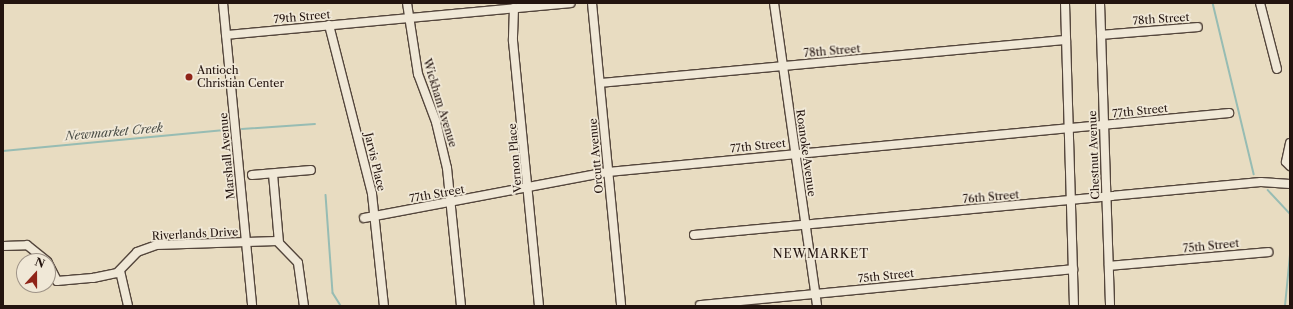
<!DOCTYPE html>
<style>
body{margin:0}
#map{position:relative;width:1293px;height:309px;overflow:hidden;background:#e8dcc1;font-family:"Libre Caslon Text",serif}
div>[style]{position:absolute}
[style*='--x']{left:calc(var(--x)*1px);top:calc(var(--y)*1px);width:calc(var(--w)*1px);rotate:calc(var(--a)*1deg)}
.stream>*{height:1.5px;margin:-0.75px;padding:0 0.75px;transform-origin:0.75px;border-radius:0.75px;background:#97bcb3}
.roads{filter:drop-shadow(1px 0 #54463c) drop-shadow(-1px 0 #54463c) drop-shadow(0 1px #54463c) drop-shadow(0 -1px #54463c)}
.minor>*{height:8px;margin:-4px;padding:0 4px;transform-origin:4px;border-radius:4px;background:#f0e8d7}
.dots>*{width:11px;height:11px;translate:-50% -50%;box-sizing:border-box;border:2px solid #f0e8d7;border-radius:50%}
span{translate:-50% -50%;white-space:nowrap;text-align:center;line-height:1.15;-webkit-text-stroke:3.5px #f0e8d7;paint-order:stroke}
.street-label{font-size:11px;color:#23140f}
.poi-label{font-size:11px;color:#23140f}
.left{translate:0 -50%;text-align:left}
.water-label{font-size:12px;color:#4c4f48;font-style:italic}
.neighbourhood-label{font-size:12px;color:#23140f;letter-spacing:1px}
.frame{position:absolute;inset:0;border:4px solid #23140f;pointer-events:none}
.north{position:absolute;left:16px;top:253px;width:40px;height:40px;box-sizing:border-box;background:#f0e8d7;border:1px solid #9e9387;border-radius:50%;rotate:21deg;font-size:11px;font-weight:700;line-height:16px;text-align:center;color:#23140f}
.north::after{content:'';display:block;margin:auto;width:14px;height:18px;background:#8f2418;clip-path:polygon(50% 0,100% 100%,50% 72%,0 100%)}
</style>
<div id="map">
<div class="stream">
<i style="--x:1213;--y:3;--w:176;--a:76.5"></i>
<i style="--x:242;--y:129;--w:73;--a:-3.9"></i>
<i style="--x:3;--y:151;--w:225;--a:-5.4"></i>
<i style="--x:1268;--y:190;--w:33;--a:47"></i>
<i style="--x:326;--y:195;--w:98;--a:85.9"></i>
<i style="--x:333;--y:293;--w:15;--a:58"></i>
<i style="--x:1285;--y:306;--w:51;--a:-84.4"></i>
</div>
<div class="roads">
<div class="minor">
<i style="--x:223;--y:3;--w:304;--a:84.5"></i>
<i style="--x:407;--y:3;--w:72;--a:81.2"></i>
<i style="--x:418;--y:74;--w:51;--a:69.4"></i>
<i style="--x:436;--y:122;--w:47;--a:76.6"></i>
<i style="--x:447;--y:168;--w:139;--a:84.2"></i>
<i style="--x:592;--y:3;--w:304;--a:84.5"></i>
<i style="--x:774;--y:3;--w:306;--a:81.9"></i>
<i style="--x:1065;--y:3;--w:303;--a:88.3"></i>
<i style="--x:1100;--y:3;--w:303;--a:88.1"></i>
<i style="--x:1260;--y:3;--w:68;--a:75.6"></i>
<i style="--x:514;--y:8;--w:33;--a:92"></i>
<i style="--x:513;--y:41;--w:266;--a:84.4"></i>
<i style="--x:329;--y:25;--w:174;--a:75.7"></i>
<i style="--x:372;--y:194;--w:113;--a:83.9"></i>
<i style="--x:226;--y:35;--w:346;--a:-5.3"></i>
<i style="--x:1101;--y:35;--w:97;--a:-4.7"></i>
<i style="--x:600;--y:83;--w:468;--a:-5.3"></i>
<i style="--x:1290;--y:143;--w:19;--a:102"></i>
<i style="--x:1286;--y:162;--w:6;--a:45"></i>
<i style="--x:273;--y:174;--w:68;--a:85"></i>
<i style="--x:252;--y:175;--w:59;--a:-4.8"></i>
<i style="--x:364;--y:218;--w:248;--a:-10.7"></i>
<i style="--x:608;--y:172;--w:624;--a:-5.43"></i>
<i style="--x:694;--y:235;--w:569;--a:-5.34"></i>
<i style="--x:1261;--y:182;--w:29;--a:4"></i>
<i style="--x:3;--y:246;--w:24;--a:-2"></i>
<i style="--x:27;--y:245;--w:26;--a:39"></i>
<i style="--x:48;--y:263;--w:20;--a:63"></i>
<i style="--x:57;--y:281;--w:36;--a:-5"></i>
<i style="--x:93;--y:278;--w:25;--a:-12"></i>
<i style="--x:117;--y:273;--w:29;--a:-46"></i>
<i style="--x:137;--y:252;--w:20;--a:-20"></i>
<i style="--x:156;--y:245;--w:121;--a:-1.9"></i>
<i style="--x:277;--y:241;--w:30;--a:46"></i>
<i style="--x:298;--y:263;--w:43;--a:82.1"></i>
<i style="--x:1109;--y:266;--w:160;--a:-5"></i>
<i style="--x:120;--y:271;--w:36;--a:77"></i>
<i style="--x:700;--y:305;--w:375;--a:-5.5"></i>
</div>
</div>
<div class="dots">
<i style="left:189px;top:77px;background:#8f2418"></i>
</div>
<div class="street-label">
<span style="left:302px;top:17px;rotate:-5deg">79th Street</span>
<span style="left:1161px;top:19px;rotate:-4deg">78th Street</span>
<span style="left:832px;top:51px;rotate:-5deg">78th Street</span>
<span style="left:440px;top:103px;rotate:73deg">Wickham Avenue</span>
<span style="left:1140px;top:111px;rotate:-6deg">77th Street</span>
<span style="left:758px;top:146px;rotate:-6deg">77th Street</span>
<span style="left:806px;top:153px;rotate:82deg">Roanoke Avenue</span>
<span style="left:1094px;top:155px;rotate:-92deg">Chestnut Avenue</span>
<span style="left:227px;top:156px;rotate:-95deg">Marshall Avenue</span>
<span style="left:596px;top:156px;rotate:-95deg">Orcutt Avenue</span>
<span style="left:515px;top:158px;rotate:-95deg">Vernon Place</span>
<span style="left:375px;top:162px;rotate:77deg">Jarvis Place</span>
<span style="left:437px;top:194px;rotate:-10deg">77th Street</span>
<span style="left:991px;top:197px;rotate:-5deg">76th Street</span>
<span style="left:195px;top:234px;rotate:-3deg">Riverlands Drive</span>
<span style="left:1211px;top:246px;rotate:-6deg">75th Street</span>
<span style="left:886px;top:276px;rotate:-6deg">75th Street</span>
</div>
<div class="poi-label">
<span class="left" style="left:197px;top:77px">Antioch<br>Christian Center</span>
</div>
<div class="water-label">
<span style="left:114px;top:132px;rotate:-5deg">Newmarket Creek</span>
</div>
<div class="neighbourhood-label">
<span style="left:821px;top:254px">NEWMARKET</span>
</div>
<div class="frame"></div>
<div class="north">N</div>
</div>
